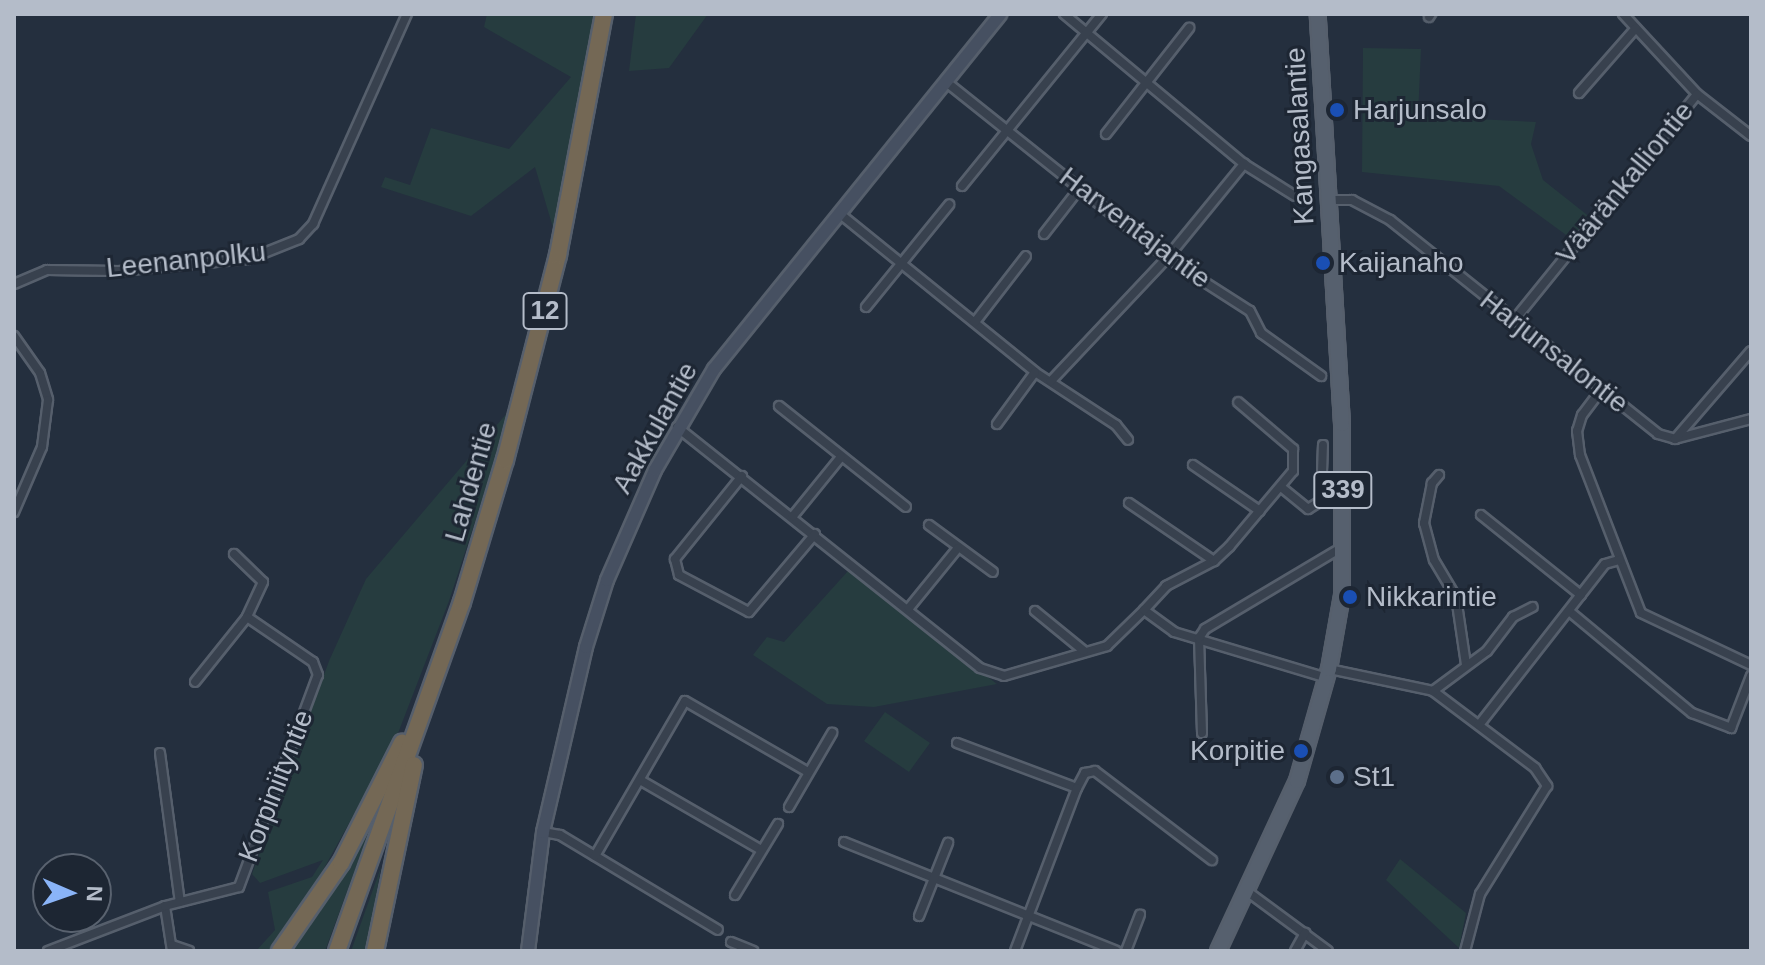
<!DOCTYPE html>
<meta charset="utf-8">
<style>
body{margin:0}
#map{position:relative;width:1765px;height:965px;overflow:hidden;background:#242f3e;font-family:Arial,sans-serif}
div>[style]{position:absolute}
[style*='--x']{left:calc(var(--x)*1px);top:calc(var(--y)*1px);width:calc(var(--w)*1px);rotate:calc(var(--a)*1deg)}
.green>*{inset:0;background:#263c3f}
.roads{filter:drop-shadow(2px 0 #565f6c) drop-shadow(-2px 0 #565f6c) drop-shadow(0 2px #565f6c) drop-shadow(0 -2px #565f6c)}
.street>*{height:8px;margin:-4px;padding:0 4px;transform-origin:4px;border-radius:4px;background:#38414e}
.secondary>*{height:12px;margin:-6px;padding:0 6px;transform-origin:6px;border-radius:6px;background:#465061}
.primary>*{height:14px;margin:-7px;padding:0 7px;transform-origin:7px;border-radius:7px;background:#56606e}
.highway>*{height:16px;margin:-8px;padding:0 8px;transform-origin:8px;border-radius:8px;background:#746855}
.dots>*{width:22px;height:22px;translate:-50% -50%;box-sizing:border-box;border:4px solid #1d2633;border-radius:50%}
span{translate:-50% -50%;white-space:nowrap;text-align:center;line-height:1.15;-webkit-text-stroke:6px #1d2633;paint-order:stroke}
.shield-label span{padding:2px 6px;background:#1d2633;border:2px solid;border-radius:6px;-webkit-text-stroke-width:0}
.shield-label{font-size:26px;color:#b4bcc9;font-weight:700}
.poi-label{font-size:28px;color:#b4bcc9}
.left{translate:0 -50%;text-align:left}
.right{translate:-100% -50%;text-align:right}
.street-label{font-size:28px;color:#b4bcc9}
.frame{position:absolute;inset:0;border:16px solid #b4bcc9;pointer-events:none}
.north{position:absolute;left:32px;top:853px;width:80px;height:80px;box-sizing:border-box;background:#1d2633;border:2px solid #59626f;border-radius:50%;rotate:92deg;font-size:22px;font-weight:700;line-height:32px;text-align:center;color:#b4bcc9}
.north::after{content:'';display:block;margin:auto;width:28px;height:36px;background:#8ab4f8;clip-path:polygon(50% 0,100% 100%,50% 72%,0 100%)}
</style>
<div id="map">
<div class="green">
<i style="clip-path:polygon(487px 14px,595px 14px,554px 231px,535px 167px,471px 216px,381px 187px,385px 177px,410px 185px,431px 128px,509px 149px,571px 77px,484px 27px)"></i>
<i style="clip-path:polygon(636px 14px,708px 14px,669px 68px,629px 71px)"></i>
<i style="clip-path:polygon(1363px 48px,1421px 49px,1418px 116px,1536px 122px,1531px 144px,1543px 180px,1591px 218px,1573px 240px,1499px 186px,1362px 172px)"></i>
<i style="clip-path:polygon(513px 406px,449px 601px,395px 741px,304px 904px,271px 951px,256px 951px,275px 930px,268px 892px,312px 877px,323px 860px,260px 883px,252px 874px,329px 661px,366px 579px)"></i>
<i style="clip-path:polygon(848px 571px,997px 684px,874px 707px,827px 704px,753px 655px,767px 637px,784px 642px)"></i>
<i style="clip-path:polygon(885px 712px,930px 743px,909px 772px,864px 741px)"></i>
<i style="clip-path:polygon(373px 821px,325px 951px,290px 951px,320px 912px)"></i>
<i style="clip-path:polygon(1400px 859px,1466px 913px,1459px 948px,1386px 880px)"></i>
<i style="clip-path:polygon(381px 867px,367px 951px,351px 951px)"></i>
</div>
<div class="roads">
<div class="street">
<i style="--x:1064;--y:14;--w:234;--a:39.8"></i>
<i style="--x:1244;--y:164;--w:60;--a:32.1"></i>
<i style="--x:1623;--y:14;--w:109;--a:47.2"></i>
<i style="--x:1697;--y:94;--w:68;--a:37.9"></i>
<i style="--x:1429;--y:17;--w:4;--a:-56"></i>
<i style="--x:945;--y:81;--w:284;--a:38.6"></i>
<i style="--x:1167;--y:258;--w:98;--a:32.6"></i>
<i style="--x:1250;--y:311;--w:25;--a:63"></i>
<i style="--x:1261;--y:333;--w:74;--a:35.6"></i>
<i style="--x:1579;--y:93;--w:86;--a:-48.8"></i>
<i style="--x:1106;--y:134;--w:135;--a:-51.9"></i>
<i style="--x:962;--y:186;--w:222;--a:-50.9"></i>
<i style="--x:1329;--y:200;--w:23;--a:0"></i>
<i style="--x:1352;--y:200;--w:43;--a:27.8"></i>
<i style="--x:1390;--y:220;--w:343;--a:38.6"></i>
<i style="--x:1658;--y:434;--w:18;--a:16"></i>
<i style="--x:1675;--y:439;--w:79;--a:-14.7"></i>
<i style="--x:839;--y:213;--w:252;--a:39"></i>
<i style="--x:1035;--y:372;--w:97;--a:33.2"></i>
<i style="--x:1116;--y:425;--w:19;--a:51"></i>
<i style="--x:1044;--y:234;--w:57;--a:-52.1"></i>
<i style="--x:14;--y:284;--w:36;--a:-23"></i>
<i style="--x:47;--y:270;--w:72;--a:0.8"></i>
<i style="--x:119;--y:271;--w:131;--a:-5.3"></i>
<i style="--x:249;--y:259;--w:54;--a:-21.8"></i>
<i style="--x:299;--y:239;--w:21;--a:-47"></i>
<i style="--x:313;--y:224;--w:230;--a:-65.9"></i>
<i style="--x:866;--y:307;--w:132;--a:-50.9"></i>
<i style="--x:1515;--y:319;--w:289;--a:-51"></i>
<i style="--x:975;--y:322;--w:83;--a:-52.3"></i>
<i style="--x:14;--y:336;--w:45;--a:54.9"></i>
<i style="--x:40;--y:373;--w:28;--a:73"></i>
<i style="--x:48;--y:400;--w:47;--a:97.3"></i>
<i style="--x:42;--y:447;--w:71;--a:113.3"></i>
<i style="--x:1051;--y:381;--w:169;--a:-46.7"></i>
<i style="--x:1167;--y:258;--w:122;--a:-50.7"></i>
<i style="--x:1601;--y:390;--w:31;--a:127"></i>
<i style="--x:1582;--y:415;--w:17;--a:107"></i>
<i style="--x:1577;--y:431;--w:24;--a:83"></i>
<i style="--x:1580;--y:455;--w:169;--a:68.9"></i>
<i style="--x:1641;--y:613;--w:122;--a:25.3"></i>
<i style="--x:779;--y:406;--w:162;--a:38.5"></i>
<i style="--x:997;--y:424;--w:64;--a:-53.8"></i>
<i style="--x:677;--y:427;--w:387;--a:38.5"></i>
<i style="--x:980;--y:668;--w:25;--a:18"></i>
<i style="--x:1004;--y:676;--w:107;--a:-16.2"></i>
<i style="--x:1107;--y:646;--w:52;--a:-44.2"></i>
<i style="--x:1144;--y:610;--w:37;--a:36"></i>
<i style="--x:1174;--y:632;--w:160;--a:16.7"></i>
<i style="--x:1675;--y:439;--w:116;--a:-49.2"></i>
<i style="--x:1193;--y:465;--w:81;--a:34.5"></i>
<i style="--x:1439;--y:475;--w:11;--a:131"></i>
<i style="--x:1432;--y:483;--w:41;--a:101.3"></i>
<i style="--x:1424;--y:523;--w:38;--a:75"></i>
<i style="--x:1434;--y:560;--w:43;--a:59.3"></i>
<i style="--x:1456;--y:597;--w:69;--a:81.6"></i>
<i style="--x:742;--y:476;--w:107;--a:128.9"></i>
<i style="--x:675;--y:559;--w:16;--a:76"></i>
<i style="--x:679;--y:575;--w:79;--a:27.9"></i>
<i style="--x:749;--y:612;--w:102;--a:-49.8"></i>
<i style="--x:1281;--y:487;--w:35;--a:39"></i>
<i style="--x:1308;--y:509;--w:15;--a:-32"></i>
<i style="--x:1321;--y:501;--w:56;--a:-88"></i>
<i style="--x:1129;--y:503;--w:103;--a:34.3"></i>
<i style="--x:1481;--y:515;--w:128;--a:38.7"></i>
<i style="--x:793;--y:516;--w:76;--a:-50.9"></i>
<i style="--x:929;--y:525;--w:79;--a:36.3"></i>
<i style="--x:234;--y:554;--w:40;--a:44"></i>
<i style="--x:263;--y:582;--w:38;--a:115"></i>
<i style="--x:909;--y:608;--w:77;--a:-50.8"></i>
<i style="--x:1144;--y:610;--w:33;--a:-47"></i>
<i style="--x:1166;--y:586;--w:54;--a:-27.5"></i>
<i style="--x:1214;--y:561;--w:21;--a:-43"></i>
<i style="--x:1229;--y:547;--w:99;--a:-49.9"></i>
<i style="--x:1293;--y:471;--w:22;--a:-90"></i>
<i style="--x:1293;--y:449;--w:72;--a:-139.5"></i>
<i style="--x:1035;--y:611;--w:63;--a:39.2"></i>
<i style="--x:1569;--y:611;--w:160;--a:39.7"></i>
<i style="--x:1692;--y:713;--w:42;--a:21"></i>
<i style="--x:1731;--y:728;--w:56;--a:-69"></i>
<i style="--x:1329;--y:669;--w:106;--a:11.9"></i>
<i style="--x:1433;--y:691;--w:128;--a:37"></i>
<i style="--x:1535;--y:768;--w:22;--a:56"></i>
<i style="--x:1547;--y:786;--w:127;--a:121.8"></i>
<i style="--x:1480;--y:894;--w:59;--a:104.7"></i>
<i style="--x:1433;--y:691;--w:67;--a:-36.5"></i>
<i style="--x:1487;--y:651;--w:43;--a:-52.6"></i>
<i style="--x:1513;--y:617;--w:22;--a:-27"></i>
<i style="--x:1479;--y:725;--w:204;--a:-52"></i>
<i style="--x:1605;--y:564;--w:15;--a:-16"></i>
<i style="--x:1202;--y:733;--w:95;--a:-91.8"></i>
<i style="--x:1199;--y:638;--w:11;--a:-56"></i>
<i style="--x:1205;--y:629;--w:152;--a:-30.8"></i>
<i style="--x:957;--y:743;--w:128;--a:20.6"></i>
<i style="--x:1077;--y:788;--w:17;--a:-62"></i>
<i style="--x:1085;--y:773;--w:10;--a:-11"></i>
<i style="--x:1095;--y:771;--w:147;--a:37.3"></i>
<i style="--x:160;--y:753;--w:150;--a:82.4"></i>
<i style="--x:640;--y:780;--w:140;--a:30"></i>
<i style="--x:789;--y:807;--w:86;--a:-59.8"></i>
<i style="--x:543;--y:832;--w:17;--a:10"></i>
<i style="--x:560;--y:835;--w:184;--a:31"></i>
<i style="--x:844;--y:842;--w:293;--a:21.8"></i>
<i style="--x:595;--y:856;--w:179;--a:-59.9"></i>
<i style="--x:685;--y:701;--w:142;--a:30"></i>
<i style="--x:1248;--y:892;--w:99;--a:36.4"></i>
<i style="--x:735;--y:895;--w:83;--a:-58.8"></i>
<i style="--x:165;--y:906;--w:46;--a:81.2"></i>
<i style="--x:919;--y:916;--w:79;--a:-68.3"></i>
<i style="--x:731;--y:942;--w:24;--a:22"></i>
<i style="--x:172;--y:945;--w:18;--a:19"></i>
<i style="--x:48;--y:951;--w:125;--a:-21"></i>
<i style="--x:165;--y:906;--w:76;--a:-14.4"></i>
<i style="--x:239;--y:887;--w:226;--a:-69.6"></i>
<i style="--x:318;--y:675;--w:14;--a:-111"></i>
<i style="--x:313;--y:662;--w:80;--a:-145.7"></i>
<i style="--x:247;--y:617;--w:83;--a:128.7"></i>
<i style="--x:1015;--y:951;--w:174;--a:-69.2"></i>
<i style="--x:1126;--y:951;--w:39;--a:-69"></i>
<i style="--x:1295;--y:951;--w:21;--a:-61"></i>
</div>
<div class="secondary">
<i style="--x:528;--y:951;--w:120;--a:-82.8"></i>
<i style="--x:543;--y:832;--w:190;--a:-76.9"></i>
<i style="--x:586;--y:647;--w:70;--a:-72.6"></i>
<i style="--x:607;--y:580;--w:120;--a:-66.4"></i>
<i style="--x:655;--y:470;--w:117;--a:-59.7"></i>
<i style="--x:714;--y:369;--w:456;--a:-51.1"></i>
</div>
<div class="primary">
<i style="--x:1218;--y:951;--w:187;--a:-65.1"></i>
<i style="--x:1297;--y:781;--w:116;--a:-74.1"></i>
<i style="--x:1329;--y:669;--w:75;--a:-80"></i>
<i style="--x:1342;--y:595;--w:171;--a:-90"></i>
<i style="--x:1342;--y:424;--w:411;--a:-93.4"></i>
</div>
<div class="highway">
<i style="--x:280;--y:951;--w:107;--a:-55.3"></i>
<i style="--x:341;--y:863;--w:135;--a:-63.1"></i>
<i style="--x:337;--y:951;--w:371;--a:-70.3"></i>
<i style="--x:462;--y:602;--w:148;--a:-73.2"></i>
<i style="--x:505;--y:460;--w:212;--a:-75.5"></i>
<i style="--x:558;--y:255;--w:245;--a:-79.2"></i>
<i style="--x:375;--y:951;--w:190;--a:-78.2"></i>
</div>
</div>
<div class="dots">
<i style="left:1337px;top:110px;background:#1a4fb4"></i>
<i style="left:1323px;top:263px;background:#1a4fb4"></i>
<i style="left:1350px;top:597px;background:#1a4fb4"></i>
<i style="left:1301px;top:751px;background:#1a4fb4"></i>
<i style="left:1337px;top:777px;background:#5c6f8a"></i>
</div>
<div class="shield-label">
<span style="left:545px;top:311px">12</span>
<span style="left:1343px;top:490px">339</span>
</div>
<div class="poi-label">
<span class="left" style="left:1353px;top:110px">Harjunsalo</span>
<span class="left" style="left:1339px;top:263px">Kaijanaho</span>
<span class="left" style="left:1366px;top:597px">Nikkarintie</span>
<span class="right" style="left:1285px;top:751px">Korpitie</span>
<span class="left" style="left:1353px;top:777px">St1</span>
</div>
<div class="street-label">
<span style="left:1300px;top:136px;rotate:-93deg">Kangasalantie</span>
<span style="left:1625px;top:183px;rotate:-51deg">Vääränkalliontie</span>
<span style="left:1135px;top:228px;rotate:37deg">Harventajantie</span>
<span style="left:186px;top:260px;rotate:-6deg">Leenanpolku</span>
<span style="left:1554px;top:352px;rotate:38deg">Harjunsalontie</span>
<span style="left:655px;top:428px;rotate:-61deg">Aakkulantie</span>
<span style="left:471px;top:482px;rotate:-74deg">Lahdentie</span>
<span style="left:276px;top:786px;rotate:-69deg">Korpiniityntie</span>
</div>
<div class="frame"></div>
<div class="north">N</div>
</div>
